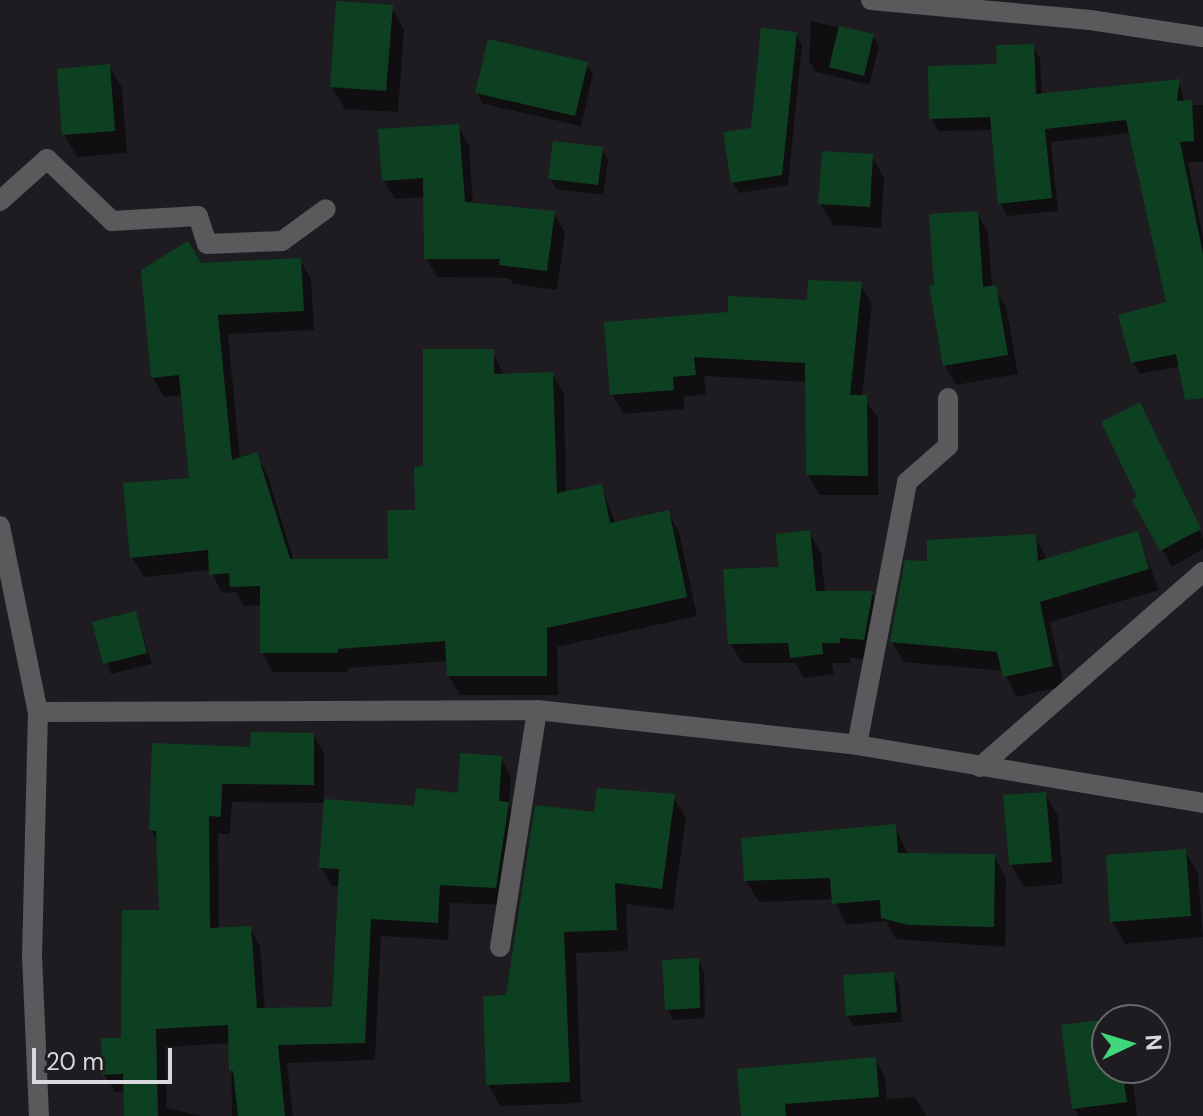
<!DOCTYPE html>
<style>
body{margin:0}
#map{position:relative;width:1203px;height:1116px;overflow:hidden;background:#1e1c21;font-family:"DM Sans",sans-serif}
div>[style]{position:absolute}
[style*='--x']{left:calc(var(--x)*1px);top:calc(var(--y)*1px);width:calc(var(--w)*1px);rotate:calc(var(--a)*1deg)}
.shadow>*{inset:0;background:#0007}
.building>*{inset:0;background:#0d4021}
.street>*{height:20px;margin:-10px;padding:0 10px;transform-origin:10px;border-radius:10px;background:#5a595c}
span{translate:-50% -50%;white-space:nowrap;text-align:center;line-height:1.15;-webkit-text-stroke:7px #1e1c21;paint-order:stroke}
.north{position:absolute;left:1091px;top:1004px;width:80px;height:80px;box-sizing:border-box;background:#1e1c21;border:2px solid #69676c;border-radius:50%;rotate:86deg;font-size:22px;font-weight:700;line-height:32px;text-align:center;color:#d9d8dc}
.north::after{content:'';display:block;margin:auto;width:28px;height:36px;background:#40d77c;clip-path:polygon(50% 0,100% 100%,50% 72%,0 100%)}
.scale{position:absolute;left:32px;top:1048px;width:140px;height:36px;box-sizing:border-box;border:4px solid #d9d8dc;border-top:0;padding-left:10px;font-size:24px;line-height:28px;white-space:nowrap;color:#d9d8dc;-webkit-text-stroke:6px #1e1c21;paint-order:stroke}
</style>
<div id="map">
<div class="shadow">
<i style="clip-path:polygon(391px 7px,404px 29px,398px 112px,345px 109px,332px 87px)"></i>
<i style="clip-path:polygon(811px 21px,873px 36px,879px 47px,869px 85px,816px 72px,809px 61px)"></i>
<i style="clip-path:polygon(796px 34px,802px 45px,788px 185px,739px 193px,732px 182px)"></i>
<i style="clip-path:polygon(1033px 46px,1040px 58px,1042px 95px,1179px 81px,1185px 105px,1203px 105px,1203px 162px,1188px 162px,1203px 238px,1203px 362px,1140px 374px,1133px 362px,1168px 304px,1131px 133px,1051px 142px,1058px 211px,1007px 216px,1000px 203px,993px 130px,938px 131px,931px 118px)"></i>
<i style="clip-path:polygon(586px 64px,593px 74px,581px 126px,483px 104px,477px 93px)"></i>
<i style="clip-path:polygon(109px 66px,122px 88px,127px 153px,77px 157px,64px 135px)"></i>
<i style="clip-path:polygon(458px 126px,469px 145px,473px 205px,553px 213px,565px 232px,557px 290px,513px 284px,509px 278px,437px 277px,426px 258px,425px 197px,395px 199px,383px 180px)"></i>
<i style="clip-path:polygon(602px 149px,608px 160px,603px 195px,556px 189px,550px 178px)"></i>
<i style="clip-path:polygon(872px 156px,884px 178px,881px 228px,833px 225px,820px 203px)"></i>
<i style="clip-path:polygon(977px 213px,988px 232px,992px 288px,1006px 306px,1018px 374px,956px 385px,945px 366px,932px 287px,936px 288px)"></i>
<i style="clip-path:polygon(300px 260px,311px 279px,314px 330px,228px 334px,240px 459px,256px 454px,267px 474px,294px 561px,390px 561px,417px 512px,425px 468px,492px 351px,504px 375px,552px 374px,564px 393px,566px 493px,601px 486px,616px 524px,668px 512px,679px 532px,697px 616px,557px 647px,558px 695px,460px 695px,449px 676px,448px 661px,348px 668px,348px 672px,273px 672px,262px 652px,262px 605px,244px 606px,236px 592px,222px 593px,210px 570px,144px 577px,132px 557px,191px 480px,183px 395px,164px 397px,153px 377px,200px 265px)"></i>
<i style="clip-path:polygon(860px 284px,872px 304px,862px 397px,878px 417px,878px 495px,820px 495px,808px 475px,807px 382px,704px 376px,706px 394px,684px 397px,684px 409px,624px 414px,612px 394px,730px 314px,809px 302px)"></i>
<i style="clip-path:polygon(1148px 421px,1203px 538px,1203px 549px,1172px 567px,1135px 500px,1140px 498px)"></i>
<i style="clip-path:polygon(809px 532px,821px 553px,825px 593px,872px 593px,884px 613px,875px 660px,850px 658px,850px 663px,832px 663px,834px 674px,804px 678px,795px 663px,742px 663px,730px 643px)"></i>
<i style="clip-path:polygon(1137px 533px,1159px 590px,1050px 622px,1064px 686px,1016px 697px,1004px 671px,904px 662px,892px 642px,929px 564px,1035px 536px,1047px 560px)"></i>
<i style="clip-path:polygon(136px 613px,152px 664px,111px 674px,95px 623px)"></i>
<i style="clip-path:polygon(evenodd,313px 735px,324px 753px,324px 801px,416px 808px,460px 795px,501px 758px,511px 777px,509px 806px,519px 822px,506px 905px,450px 903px,448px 940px,381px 936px,375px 1060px,287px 1063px,293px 1116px,232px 1116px,231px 1043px,165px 1047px,167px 1108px,202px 1116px,126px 1116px,125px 1092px,115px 1092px,104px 1074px,123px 1040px,161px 912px,159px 844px,151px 830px,252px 749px,313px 735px,232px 802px,326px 803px,321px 867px,332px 886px,340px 886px,334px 1008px,265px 1010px,260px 946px,250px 928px,219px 930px,218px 834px,230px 834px,232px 802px)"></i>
<i style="clip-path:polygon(1045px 794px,1058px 816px,1063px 884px,1024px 887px,1011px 865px)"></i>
<i style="clip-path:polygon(673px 796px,686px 818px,673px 910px,626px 904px,628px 951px,576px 953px,581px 1103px,500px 1106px,488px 1084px,508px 997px)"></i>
<i style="clip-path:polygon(895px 826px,908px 855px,994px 856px,1006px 878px,1005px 947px,896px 939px,886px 921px,846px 925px,834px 899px,759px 902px,746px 881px)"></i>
<i style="clip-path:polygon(1185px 851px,1198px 873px,1203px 937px,1125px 944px,1112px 921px)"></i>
<i style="clip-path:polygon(697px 960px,704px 971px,705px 1018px,673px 1020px,667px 1009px)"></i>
<i style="clip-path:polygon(893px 974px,899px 985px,902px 1022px,854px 1026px,847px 1015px)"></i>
<i style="clip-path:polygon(1107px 1021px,1107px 1068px,1131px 1068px,1137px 1116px,1078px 1116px,1074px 1108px)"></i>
<i style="clip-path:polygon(875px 1059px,885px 1077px,887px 1099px,915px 1097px,926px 1116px,743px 1116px)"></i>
</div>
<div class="building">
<i style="clip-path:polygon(336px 1px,393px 5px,386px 91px,330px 87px)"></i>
<i style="clip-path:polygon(839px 26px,874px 34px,864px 76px,829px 67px)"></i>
<i style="clip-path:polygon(761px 28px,797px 32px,782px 175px,731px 183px,723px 132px,751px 128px)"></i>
<i style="clip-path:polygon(488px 39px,588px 62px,575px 116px,475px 93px)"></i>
<i style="clip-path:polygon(1034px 44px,1036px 94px,1180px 79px,1177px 101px,1192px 100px,1194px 141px,1180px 142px,1203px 254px,1203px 398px,1185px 400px,1176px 354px,1131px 363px,1118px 315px,1166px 302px,1126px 120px,1045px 129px,1052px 198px,998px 204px,990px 117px,929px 119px,928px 66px,997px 64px,996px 45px)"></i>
<i style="clip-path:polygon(110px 64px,115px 131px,62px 135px,57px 69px)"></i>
<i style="clip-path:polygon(459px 124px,465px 202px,555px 211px,547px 271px,499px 265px,500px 259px,424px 259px,423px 178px,382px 181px,378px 129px)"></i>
<i style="clip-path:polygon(553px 141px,603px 147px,598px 185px,548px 179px)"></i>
<i style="clip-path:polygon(822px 151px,873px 154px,870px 207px,818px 204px)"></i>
<i style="clip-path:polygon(978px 211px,983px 287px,996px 285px,1008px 355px,943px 366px,929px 285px,934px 285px,929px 214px)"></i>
<i style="clip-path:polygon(188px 241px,201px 263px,301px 258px,304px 311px,218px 315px,232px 460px,257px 452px,290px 559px,388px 559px,387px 510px,415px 510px,414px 467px,423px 466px,423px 349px,494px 349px,494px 374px,553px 372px,557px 493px,602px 484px,610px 523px,669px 510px,687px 597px,547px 628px,547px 676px,447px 676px,445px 641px,338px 649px,338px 653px,260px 653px,260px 586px,230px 587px,229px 573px,209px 575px,208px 550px,130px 558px,123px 483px,189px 478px,179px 375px,151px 378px,141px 270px)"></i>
<i style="clip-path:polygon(808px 280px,862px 282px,850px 395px,867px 395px,868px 476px,806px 475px,805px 363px,694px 357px,696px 375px,673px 377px,674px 390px,610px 395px,604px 322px,728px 312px,728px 296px,807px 300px)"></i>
<i style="clip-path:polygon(1140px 402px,1201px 529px,1160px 551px,1132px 500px,1137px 497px,1101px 422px)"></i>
<i style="clip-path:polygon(810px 530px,816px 591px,873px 591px,864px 640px,840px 638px,840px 643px,822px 643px,823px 654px,790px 658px,788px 643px,728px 644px,723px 569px,779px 567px,775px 534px)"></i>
<i style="clip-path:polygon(1138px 531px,1149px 569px,1040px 602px,1053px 666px,1003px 677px,997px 652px,890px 642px,905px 560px,927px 561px,927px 540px,1036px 534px,1038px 561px)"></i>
<i style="clip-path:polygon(136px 611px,147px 653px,103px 664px,92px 622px)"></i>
<i style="clip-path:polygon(251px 732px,314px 733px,314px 785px,222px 784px,221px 817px,209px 816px,210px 928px,251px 926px,257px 1008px,332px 1007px,339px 869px,319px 868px,324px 799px,414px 806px,416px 788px,458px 793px,460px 753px,502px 756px,499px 801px,509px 802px,496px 888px,440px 885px,438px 923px,371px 919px,365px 1043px,278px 1045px,285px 1116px,238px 1116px,233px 1071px,229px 1071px,228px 1025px,156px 1029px,158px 1116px,124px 1116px,123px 1074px,102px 1075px,101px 1038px,121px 1038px,122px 910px,159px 910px,156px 831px,149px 830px,152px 743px,250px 747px)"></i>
<i style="clip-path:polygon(597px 788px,675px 794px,662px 889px,615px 883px,617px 930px,564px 932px,570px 1082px,486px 1085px,483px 996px,506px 995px,535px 805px,594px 812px)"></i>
<i style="clip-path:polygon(1046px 792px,1052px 862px,1009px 865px,1003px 795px)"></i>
<i style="clip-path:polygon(896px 824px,898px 853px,995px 854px,994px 927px,909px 925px,881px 918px,880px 900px,832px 904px,830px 878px,744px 881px,741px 838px)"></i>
<i style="clip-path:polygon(1186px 849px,1191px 916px,1110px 922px,1106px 855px)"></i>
<i style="clip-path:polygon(699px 958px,700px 1008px,665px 1010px,662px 960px)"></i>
<i style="clip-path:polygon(894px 972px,897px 1012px,846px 1016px,843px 975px)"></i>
<i style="clip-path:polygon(1116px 1018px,1107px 1020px,1107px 1068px,1122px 1068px,1127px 1102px,1072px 1109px,1061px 1025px)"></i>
<i style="clip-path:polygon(876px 1057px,879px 1097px,785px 1104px,786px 1116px,741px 1116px,737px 1069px)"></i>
</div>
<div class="street">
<i style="--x:871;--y:0;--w:220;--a:5.2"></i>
<i style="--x:1090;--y:20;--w:114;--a:8.6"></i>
<i style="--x:0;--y:201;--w:63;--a:-41.8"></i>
<i style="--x:47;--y:159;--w:90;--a:43.6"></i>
<i style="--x:112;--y:221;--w:86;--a:-3.3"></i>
<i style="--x:198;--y:216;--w:29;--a:72"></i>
<i style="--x:207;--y:244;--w:75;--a:-2.3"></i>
<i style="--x:282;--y:241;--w:54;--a:-36"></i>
<i style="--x:0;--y:526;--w:190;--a:78.5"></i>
<i style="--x:38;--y:712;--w:244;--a:91.4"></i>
<i style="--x:32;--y:956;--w:160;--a:87.5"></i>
<i style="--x:38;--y:712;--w:499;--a:-0.2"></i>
<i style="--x:537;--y:710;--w:322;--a:6.2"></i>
<i style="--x:857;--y:745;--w:351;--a:9.5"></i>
<i style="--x:857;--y:745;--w:268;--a:-79.2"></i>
<i style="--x:907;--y:482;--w:55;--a:-41.3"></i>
<i style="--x:948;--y:446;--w:48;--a:-90"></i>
<i style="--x:980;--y:767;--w:296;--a:-41.2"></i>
<i style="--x:500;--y:947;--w:240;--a:-81.1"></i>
</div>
<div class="north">N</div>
<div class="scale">20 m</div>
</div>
